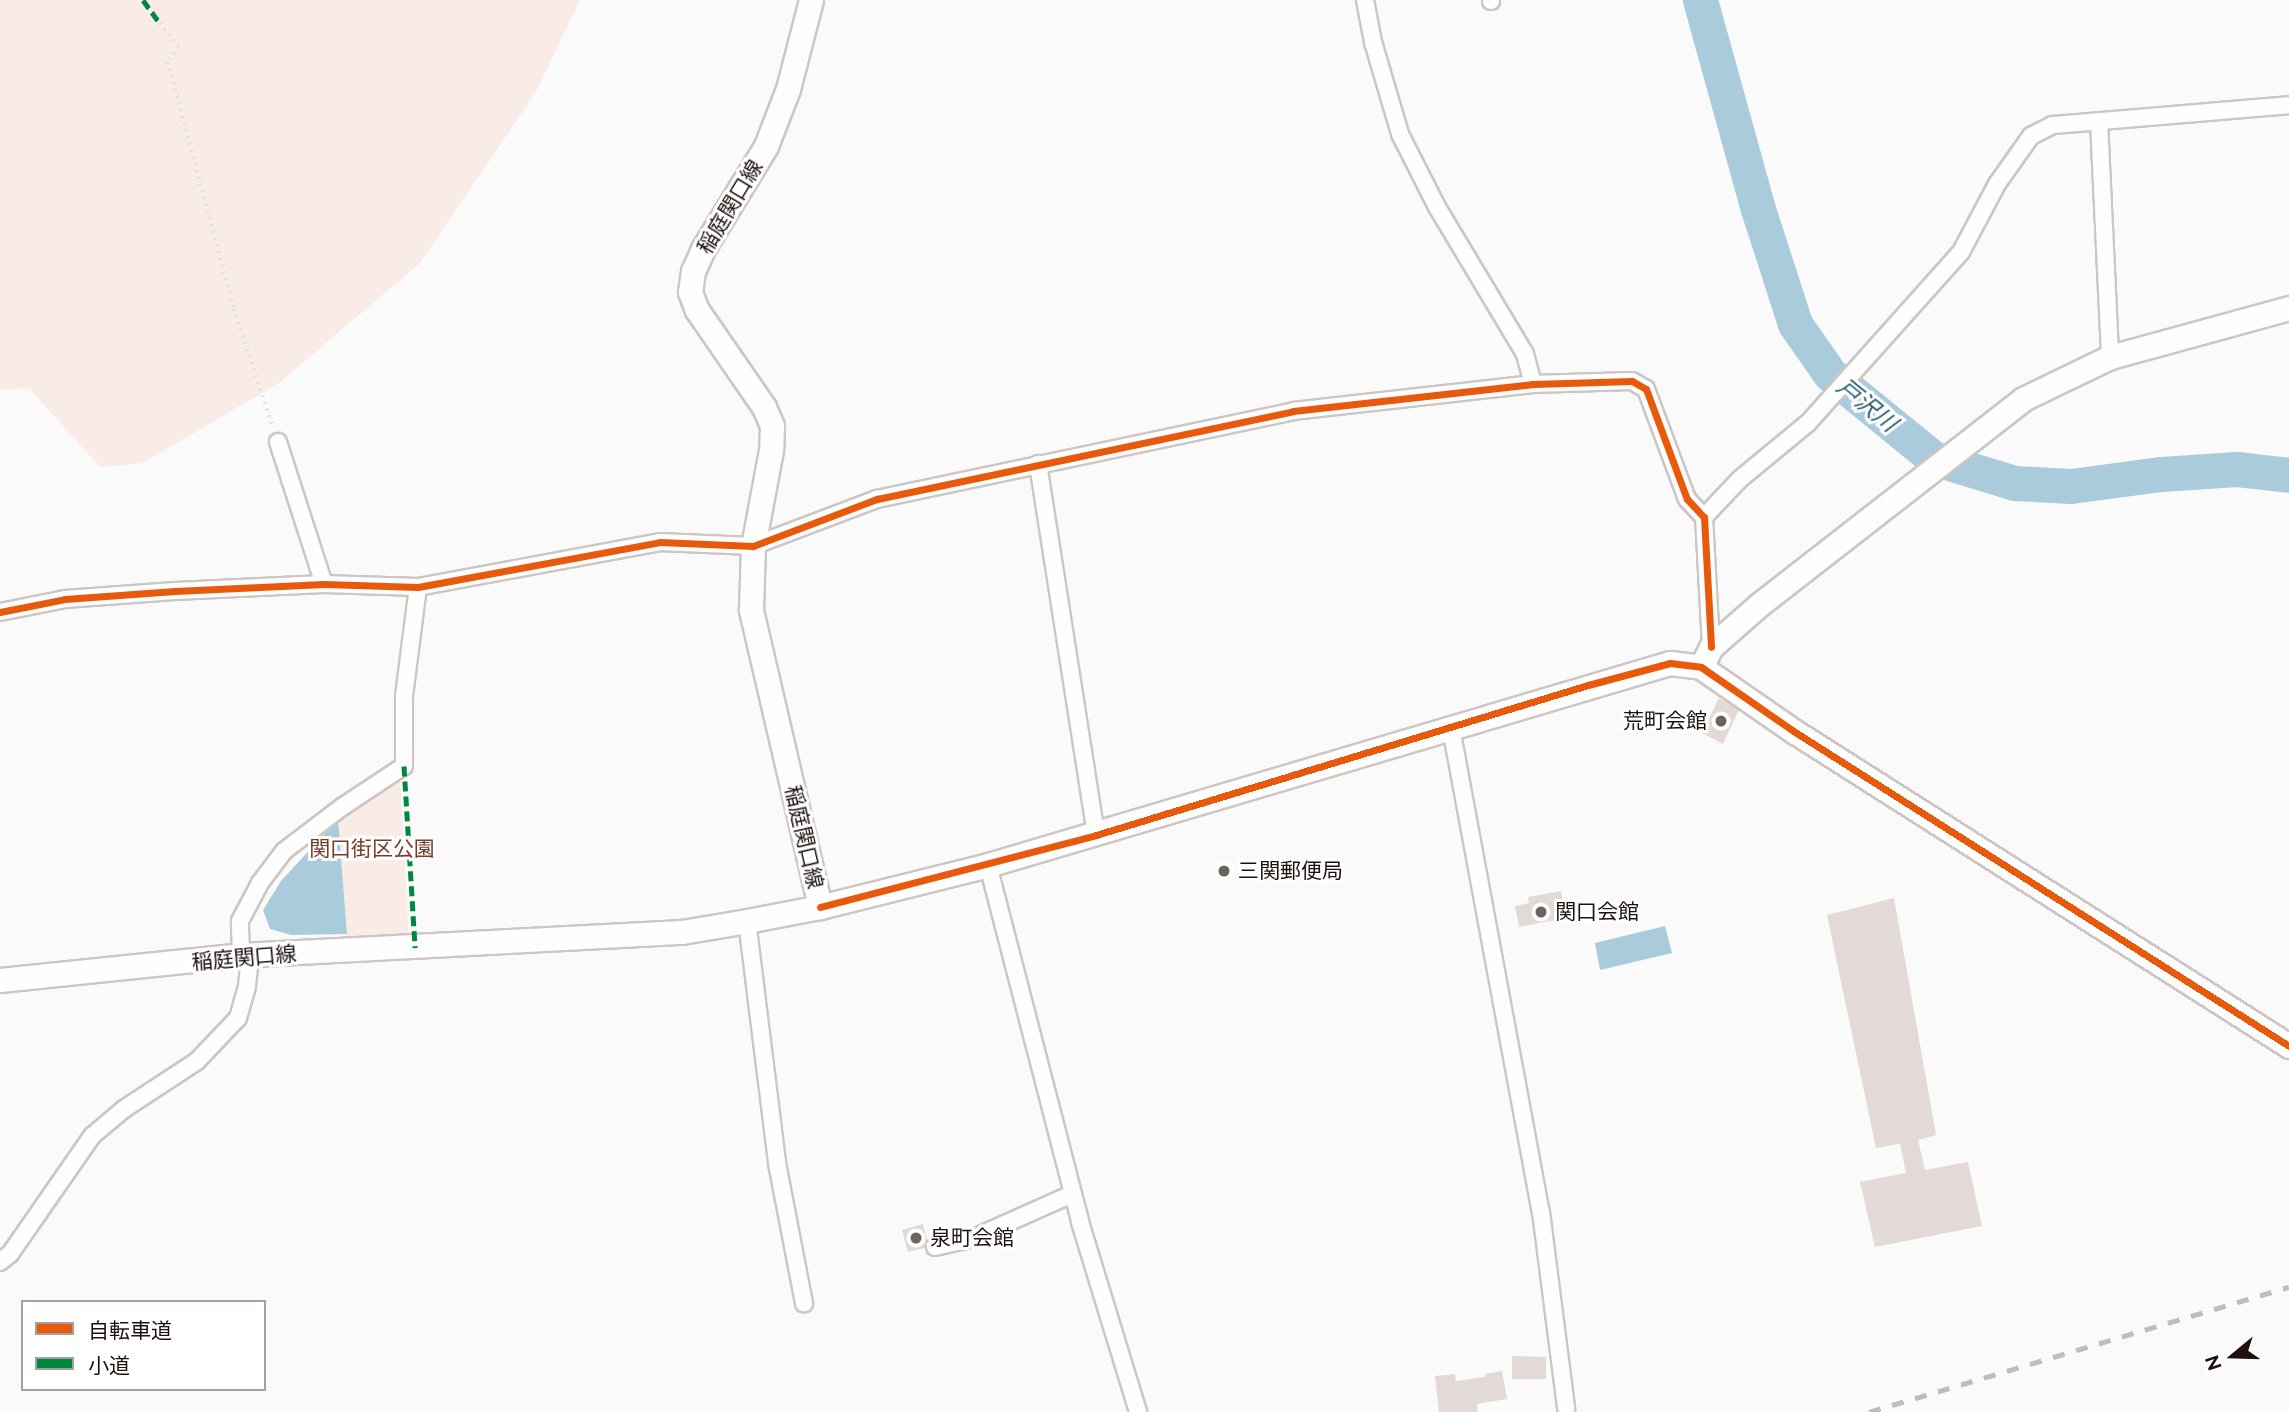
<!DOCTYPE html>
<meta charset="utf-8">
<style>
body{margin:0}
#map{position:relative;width:2289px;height:1412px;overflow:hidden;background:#fafafa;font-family:Raleway,"Noto Sans JP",sans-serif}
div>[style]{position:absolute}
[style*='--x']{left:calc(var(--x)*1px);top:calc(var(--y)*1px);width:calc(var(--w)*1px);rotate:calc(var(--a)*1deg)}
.green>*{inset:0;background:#f9ebe6}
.water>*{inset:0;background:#aacbdc}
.river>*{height:35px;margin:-17.5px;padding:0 17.5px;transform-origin:17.5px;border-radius:17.5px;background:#aacbdc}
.building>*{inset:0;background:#e3d9d6}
.path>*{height:3.5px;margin-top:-1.75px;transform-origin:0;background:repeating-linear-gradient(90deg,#e2e1e1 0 2px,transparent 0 7px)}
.roads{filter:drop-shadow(2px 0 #cdc6c4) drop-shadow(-2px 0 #cdc6c4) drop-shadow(0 2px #cdc6c4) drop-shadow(0 -2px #cdc6c4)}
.street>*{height:16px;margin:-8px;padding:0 8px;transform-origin:8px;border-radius:8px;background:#fefefe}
.secondary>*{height:23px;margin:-11.5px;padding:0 11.5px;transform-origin:11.5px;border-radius:11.5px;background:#fefefe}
.rail>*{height:5px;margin-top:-2.5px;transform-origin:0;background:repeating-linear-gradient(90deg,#bebdbc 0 12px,transparent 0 24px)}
.quiet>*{height:5px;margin-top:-2.5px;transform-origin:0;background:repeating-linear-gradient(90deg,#00873e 0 10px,transparent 0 15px)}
.cycleway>*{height:7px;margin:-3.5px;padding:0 3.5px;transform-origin:3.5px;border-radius:3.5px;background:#e8590c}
.dots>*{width:19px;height:19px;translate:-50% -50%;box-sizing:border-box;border:4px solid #fff;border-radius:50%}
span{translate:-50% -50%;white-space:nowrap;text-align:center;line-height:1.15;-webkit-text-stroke:6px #fff;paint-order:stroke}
.street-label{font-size:21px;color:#1e110d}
.poi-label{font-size:21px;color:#1e110d}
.right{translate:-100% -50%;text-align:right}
.left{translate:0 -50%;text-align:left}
.park-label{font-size:21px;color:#783b2a}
.water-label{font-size:23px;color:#205a73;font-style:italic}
.legend{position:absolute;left:21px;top:1300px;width:245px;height:91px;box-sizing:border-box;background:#fff;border:2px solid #a5a09e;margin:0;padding:9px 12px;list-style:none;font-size:21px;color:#1e110d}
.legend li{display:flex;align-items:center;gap:14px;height:35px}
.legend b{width:35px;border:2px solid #a5a09e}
.north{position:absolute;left:2198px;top:1321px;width:70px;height:70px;-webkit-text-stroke:5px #fff;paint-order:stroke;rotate:251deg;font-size:19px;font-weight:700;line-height:28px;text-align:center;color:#1e110d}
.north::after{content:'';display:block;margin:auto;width:24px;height:32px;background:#1e110d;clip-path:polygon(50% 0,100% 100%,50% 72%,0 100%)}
</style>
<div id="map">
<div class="green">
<i style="clip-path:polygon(0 0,580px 0,536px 92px,420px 263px,279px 383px,143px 463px,100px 467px,29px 388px,0 390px)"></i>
<i style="clip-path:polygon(400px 775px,409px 943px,348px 947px,338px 819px)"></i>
</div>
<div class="water">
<i style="clip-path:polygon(338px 819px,347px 934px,291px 935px,270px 929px,263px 910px,281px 881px)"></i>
<i style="clip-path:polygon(1665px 926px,1672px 953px,1600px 970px,1595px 943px)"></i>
</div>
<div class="river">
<i style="--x:1700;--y:0;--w:214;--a:74.5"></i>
<i style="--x:1757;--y:206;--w:124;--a:72.1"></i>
<i style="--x:1795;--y:324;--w:61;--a:55"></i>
<i style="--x:1830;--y:374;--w:133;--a:39.2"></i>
<i style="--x:1933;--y:458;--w:86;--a:17"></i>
<i style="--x:2015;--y:483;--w:56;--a:3.1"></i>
<i style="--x:2071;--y:486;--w:91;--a:-7.6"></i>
<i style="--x:2161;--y:474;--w:76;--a:-3.8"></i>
<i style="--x:2237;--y:469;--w:52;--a:6.6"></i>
</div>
<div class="building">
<i style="clip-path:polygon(1719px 698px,1739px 710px,1723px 744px,1702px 733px)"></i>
<i style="clip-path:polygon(1561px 891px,1566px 918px,1519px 927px,1515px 906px,1529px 903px,1528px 897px)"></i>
<i style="clip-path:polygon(1894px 898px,1936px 1135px,1918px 1140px,1925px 1170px,1968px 1162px,1982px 1226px,1875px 1247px,1860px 1182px,1906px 1173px,1900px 1144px,1876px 1148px,1827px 915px)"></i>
<i style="clip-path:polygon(923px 1224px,927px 1240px,925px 1248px,908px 1252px,902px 1230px)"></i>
<i style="clip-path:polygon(1512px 1356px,1546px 1357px,1546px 1379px,1512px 1379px)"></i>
<i style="clip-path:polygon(1502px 1371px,1507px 1399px,1477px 1404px,1478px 1412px,1439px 1412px,1435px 1376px,1455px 1374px,1456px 1381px,1485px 1377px,1485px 1374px)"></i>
</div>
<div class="path">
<i style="--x:160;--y:23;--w:31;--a:52"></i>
<i style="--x:179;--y:47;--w:19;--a:126"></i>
<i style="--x:168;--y:62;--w:256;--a:75"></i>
<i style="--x:234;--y:309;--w:124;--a:71.7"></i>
</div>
<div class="roads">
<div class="street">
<i style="--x:1365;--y:0;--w:43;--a:79.2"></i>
<i style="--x:1373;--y:42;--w:96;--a:73.6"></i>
<i style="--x:1400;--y:134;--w:82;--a:63.1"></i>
<i style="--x:1437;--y:207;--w:171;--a:59.1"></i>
<i style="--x:1525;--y:354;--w:31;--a:75"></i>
<i style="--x:1491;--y:0;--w:1;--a:90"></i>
<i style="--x:2099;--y:121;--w:236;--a:87.3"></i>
<i style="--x:278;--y:442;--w:149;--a:72.1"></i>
<i style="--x:1038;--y:464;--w:376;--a:81.1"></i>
<i style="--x:1704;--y:517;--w:52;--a:-46.5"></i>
<i style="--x:1740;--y:479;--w:88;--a:-39.5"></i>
<i style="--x:1808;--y:423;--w:229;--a:-48.2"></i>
<i style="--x:1961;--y:252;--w:77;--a:-62.1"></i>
<i style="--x:1997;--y:184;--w:59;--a:-54.7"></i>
<i style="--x:2031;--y:136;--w:25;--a:-27"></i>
<i style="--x:2053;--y:125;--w:237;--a:-4.8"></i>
<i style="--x:0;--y:612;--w:66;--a:-11.3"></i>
<i style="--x:65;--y:599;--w:110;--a:-4.2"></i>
<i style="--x:175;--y:591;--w:149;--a:-2.7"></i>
<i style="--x:324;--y:584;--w:94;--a:1.8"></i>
<i style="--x:418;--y:587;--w:246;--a:-10.5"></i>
<i style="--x:660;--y:542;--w:93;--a:2.5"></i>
<i style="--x:753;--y:546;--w:133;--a:-20.8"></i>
<i style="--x:877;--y:499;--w:425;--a:-11.9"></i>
<i style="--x:1293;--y:411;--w:242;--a:-6.4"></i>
<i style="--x:1533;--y:384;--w:99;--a:-1.7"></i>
<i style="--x:1632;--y:381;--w:16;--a:30"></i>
<i style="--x:1646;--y:389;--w:117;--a:69.6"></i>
<i style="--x:1687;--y:499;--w:25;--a:47"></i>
<i style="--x:1704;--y:517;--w:130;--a:86.9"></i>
<i style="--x:1451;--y:728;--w:492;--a:79.5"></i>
<i style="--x:1541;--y:1212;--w:198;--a:82.7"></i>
<i style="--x:988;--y:865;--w:369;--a:75.5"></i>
<i style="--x:1080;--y:1222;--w:199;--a:73"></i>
<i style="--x:747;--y:921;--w:244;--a:82.9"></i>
<i style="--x:777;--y:1163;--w:143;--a:79.1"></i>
<i style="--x:241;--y:955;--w:34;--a:-92"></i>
<i style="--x:240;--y:921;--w:43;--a:-62.2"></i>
<i style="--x:260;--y:883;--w:40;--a:-53"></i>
<i style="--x:284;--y:851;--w:73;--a:-37.2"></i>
<i style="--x:342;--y:807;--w:74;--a:-33.5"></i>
<i style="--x:404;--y:766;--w:70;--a:-90"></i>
<i style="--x:404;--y:696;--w:110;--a:-82.7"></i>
<i style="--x:935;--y:1247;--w:37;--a:-13"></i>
<i style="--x:971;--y:1239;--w:111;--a:-24"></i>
<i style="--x:0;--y:1262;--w:13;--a:-39"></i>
<i style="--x:10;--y:1254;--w:144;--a:-55.2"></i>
<i style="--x:92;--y:1136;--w:42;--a:-40.2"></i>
<i style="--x:124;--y:1109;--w:87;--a:-33.3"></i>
<i style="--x:197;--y:1061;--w:59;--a:-46.4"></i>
<i style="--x:238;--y:1018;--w:33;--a:-74"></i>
<i style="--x:247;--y:986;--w:31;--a:-84"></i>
</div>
<div class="secondary">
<i style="--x:811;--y:0;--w:92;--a:104.5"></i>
<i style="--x:788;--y:89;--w:61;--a:111.1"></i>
<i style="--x:766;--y:146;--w:121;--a:121.5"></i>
<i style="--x:703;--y:249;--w:24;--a:114"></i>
<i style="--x:693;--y:271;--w:21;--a:98"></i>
<i style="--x:690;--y:292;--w:19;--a:69"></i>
<i style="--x:697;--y:310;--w:118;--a:55.4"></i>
<i style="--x:764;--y:407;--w:21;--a:67"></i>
<i style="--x:772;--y:426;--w:24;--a:92"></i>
<i style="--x:771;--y:450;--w:98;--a:100.6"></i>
<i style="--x:753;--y:546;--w:64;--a:91.8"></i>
<i style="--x:751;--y:610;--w:305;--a:76.9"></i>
<i style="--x:1701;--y:667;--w:22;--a:-63"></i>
<i style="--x:1711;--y:647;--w:65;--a:-41.3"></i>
<i style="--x:1760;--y:604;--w:333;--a:-37.9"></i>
<i style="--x:2023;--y:399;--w:97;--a:-25.8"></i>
<i style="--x:2110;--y:357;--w:186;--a:-15.3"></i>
<i style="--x:0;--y:980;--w:242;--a:-5.9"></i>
<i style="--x:241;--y:955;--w:442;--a:-3"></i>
<i style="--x:682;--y:932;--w:66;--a:-9.6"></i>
<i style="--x:747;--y:921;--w:74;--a:-10.9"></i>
<i style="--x:820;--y:907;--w:173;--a:-14"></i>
<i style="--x:988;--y:865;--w:711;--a:-16.5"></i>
<i style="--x:1670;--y:663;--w:31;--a:7"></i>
<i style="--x:1701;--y:667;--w:114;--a:34.7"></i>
<i style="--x:1795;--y:732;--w:585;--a:32.44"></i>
</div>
</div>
<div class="rail">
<i style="--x:1869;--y:1412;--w:438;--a:-16.6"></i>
</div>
<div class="quiet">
<i style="--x:143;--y:0;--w:29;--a:54"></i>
<i style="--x:404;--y:766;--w:182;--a:86.5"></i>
</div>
<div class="cycleway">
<i style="--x:0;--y:612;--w:66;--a:-11.3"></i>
<i style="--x:65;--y:599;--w:110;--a:-4.2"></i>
<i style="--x:175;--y:591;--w:149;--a:-2.7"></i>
<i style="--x:324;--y:584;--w:94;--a:1.8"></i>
<i style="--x:418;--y:587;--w:246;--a:-10.5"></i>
<i style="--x:660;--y:542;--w:93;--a:2.5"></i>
<i style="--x:753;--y:546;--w:133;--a:-20.8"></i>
<i style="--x:877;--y:499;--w:425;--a:-11.9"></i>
<i style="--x:1293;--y:411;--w:242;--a:-6.4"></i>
<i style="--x:1533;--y:384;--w:99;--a:-1.7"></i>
<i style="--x:1632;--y:381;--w:16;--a:30"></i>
<i style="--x:1646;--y:389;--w:117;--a:69.6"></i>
<i style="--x:1687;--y:499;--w:25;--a:47"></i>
<i style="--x:1704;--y:517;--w:130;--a:86.9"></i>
<i style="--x:820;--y:907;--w:285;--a:-14.6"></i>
<i style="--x:1096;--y:835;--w:514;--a:-16.96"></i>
<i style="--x:1588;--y:685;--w:85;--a:-15"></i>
<i style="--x:1670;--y:663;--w:31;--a:7"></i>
<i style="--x:1701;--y:667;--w:114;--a:34.7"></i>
<i style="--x:1795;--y:732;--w:585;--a:32.44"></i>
</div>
<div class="dots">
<i style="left:1721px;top:721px;background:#6b6360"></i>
<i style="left:1224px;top:871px;background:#6b6360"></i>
<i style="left:1541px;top:912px;background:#6b6360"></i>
<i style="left:916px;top:1238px;background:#6b6360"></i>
</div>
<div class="street-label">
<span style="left:730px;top:207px;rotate:-59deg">稲庭関口線</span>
<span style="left:804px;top:837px;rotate:77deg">稲庭関口線</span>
<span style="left:244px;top:958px;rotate:-5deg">稲庭関口線</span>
</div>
<div class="poi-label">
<span class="right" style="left:1707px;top:721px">荒町会館</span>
<span class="left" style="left:1238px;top:871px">三関郵便局</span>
<span class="left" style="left:1555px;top:912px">関口会館</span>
<span class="left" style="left:930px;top:1238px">泉町会館</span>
</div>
<div class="park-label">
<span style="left:372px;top:849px">関口街区公園</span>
</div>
<div class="water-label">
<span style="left:1867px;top:405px;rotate:39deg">戸沢川</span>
</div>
<ul class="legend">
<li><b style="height:9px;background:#e8590c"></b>自転車道</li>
<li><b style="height:9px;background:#00873e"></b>小道</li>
</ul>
<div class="north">N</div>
</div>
